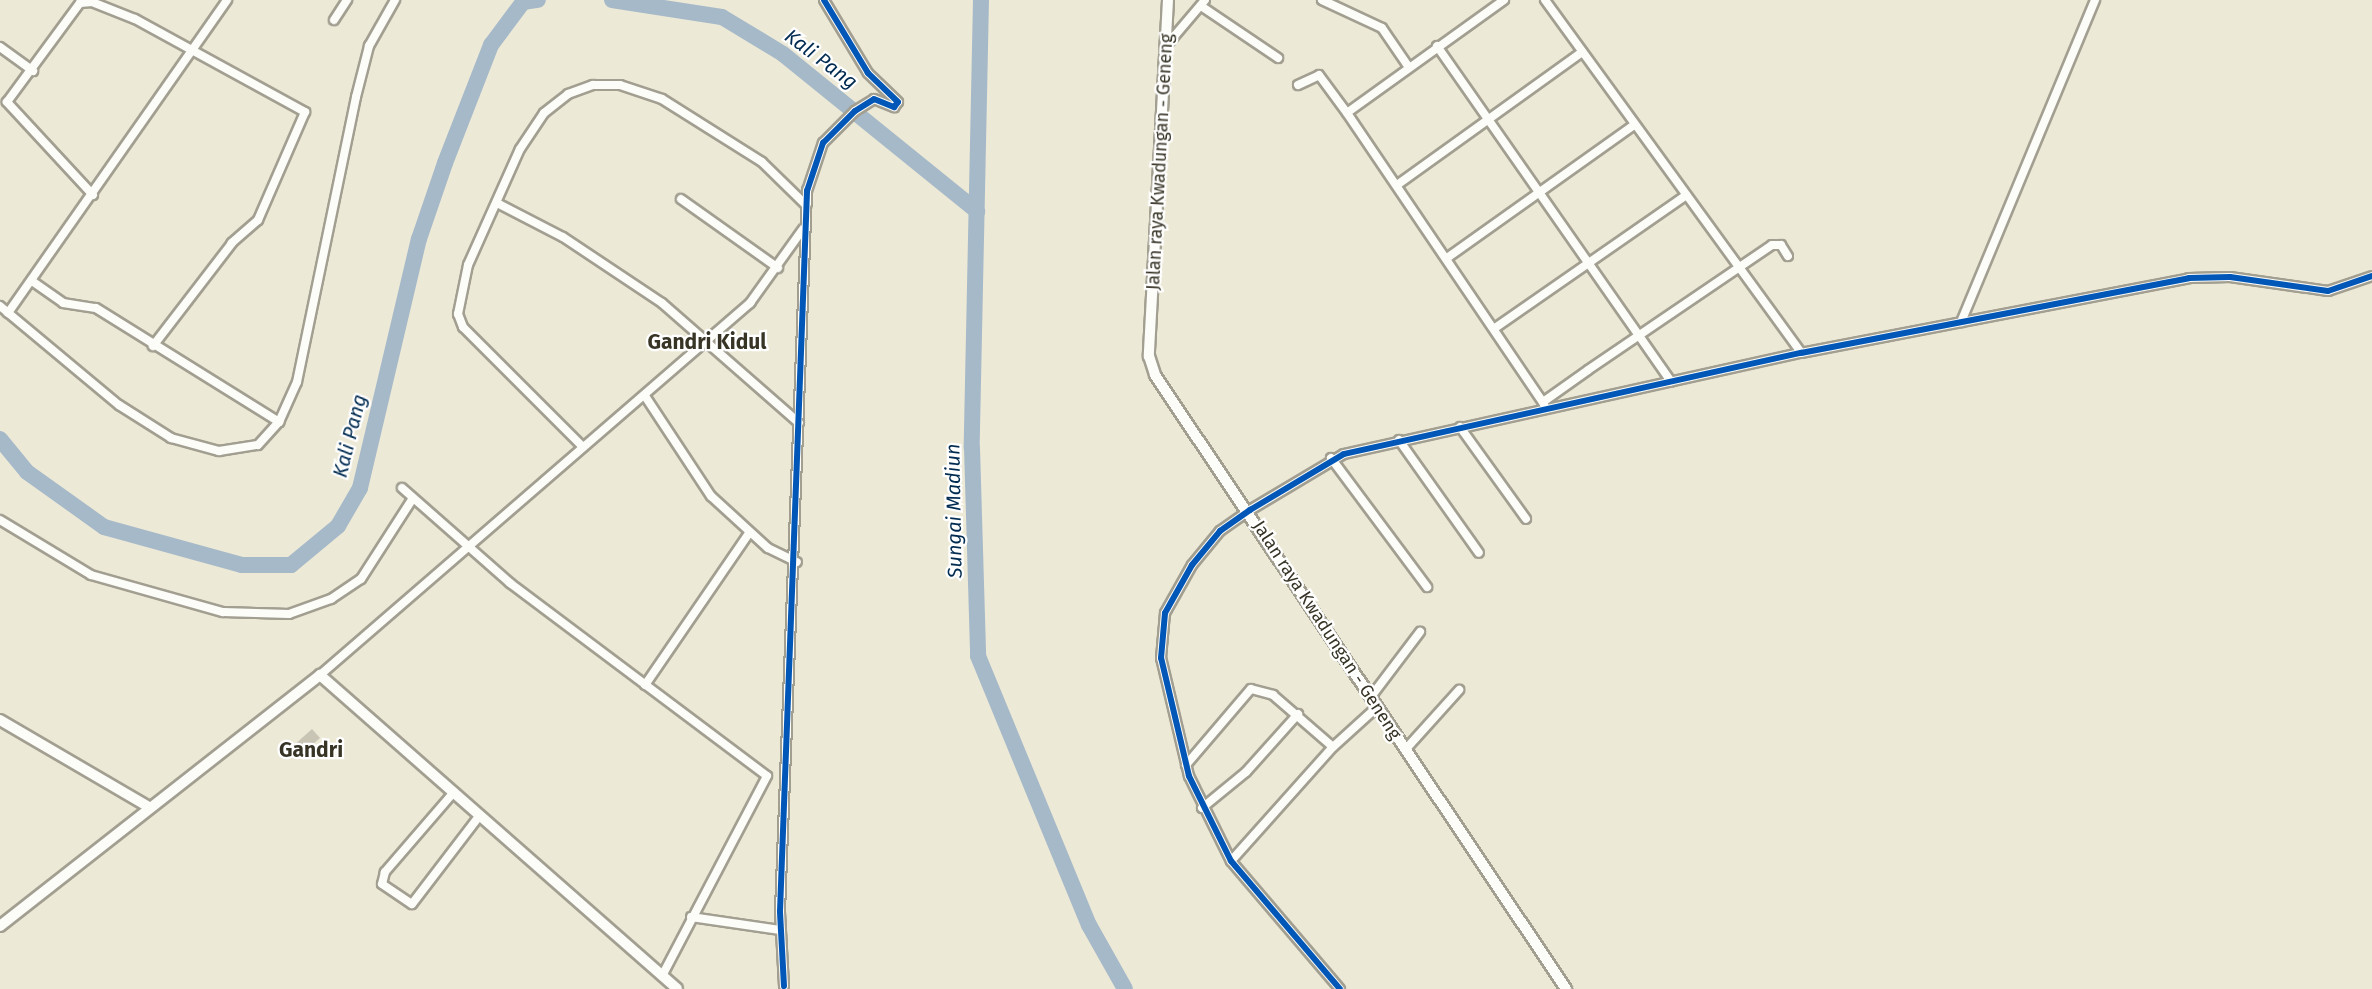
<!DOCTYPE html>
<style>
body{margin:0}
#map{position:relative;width:2372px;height:989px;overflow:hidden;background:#ede9d7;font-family:"Fira Sans",sans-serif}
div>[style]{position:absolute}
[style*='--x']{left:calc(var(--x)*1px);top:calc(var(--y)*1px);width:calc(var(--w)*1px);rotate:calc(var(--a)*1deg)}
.river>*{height:16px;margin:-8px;padding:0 8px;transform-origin:8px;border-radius:8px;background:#a6b9c8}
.building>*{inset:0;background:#c8c5b5}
.roads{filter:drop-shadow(2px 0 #a29f91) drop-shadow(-2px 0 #a29f91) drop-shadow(0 2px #a29f91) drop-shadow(0 -2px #a29f91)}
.street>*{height:8px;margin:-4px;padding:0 4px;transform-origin:4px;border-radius:4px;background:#fcfcf9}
.secondary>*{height:10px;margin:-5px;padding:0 5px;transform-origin:5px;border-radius:5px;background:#fcfcf9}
.cycleway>*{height:6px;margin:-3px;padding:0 3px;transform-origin:3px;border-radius:3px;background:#0057b8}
span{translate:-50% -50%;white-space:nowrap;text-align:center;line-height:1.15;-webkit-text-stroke:4.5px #fff;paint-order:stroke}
.street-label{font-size:18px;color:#373426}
.water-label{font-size:20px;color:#002b51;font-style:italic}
.quarter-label{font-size:21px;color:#373426;font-weight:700}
</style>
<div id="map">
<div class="river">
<i style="--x:612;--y:0;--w:111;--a:8.8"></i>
<i style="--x:722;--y:17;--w:71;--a:31.2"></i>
<i style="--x:783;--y:54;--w:250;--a:39"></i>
<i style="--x:981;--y:0;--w:448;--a:91.2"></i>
<i style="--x:972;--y:448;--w:208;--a:88.3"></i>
<i style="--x:978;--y:656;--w:291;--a:67.6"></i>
<i style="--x:1089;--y:925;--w:73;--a:60.6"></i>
<i style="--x:0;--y:439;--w:43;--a:50.7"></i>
<i style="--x:27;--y:472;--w:95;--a:35.5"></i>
<i style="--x:104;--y:527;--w:143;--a:15.4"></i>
<i style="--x:242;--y:565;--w:49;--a:0"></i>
<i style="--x:291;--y:565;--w:61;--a:-39.7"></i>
<i style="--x:338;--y:526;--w:44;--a:-59.9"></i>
<i style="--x:360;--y:488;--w:256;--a:-76.7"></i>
<i style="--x:419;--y:239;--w:80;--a:-71.1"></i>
<i style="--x:445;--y:163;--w:127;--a:-68.7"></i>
<i style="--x:491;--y:45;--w:54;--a:-53.3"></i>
<i style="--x:523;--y:2;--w:15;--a:-8"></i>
</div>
<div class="building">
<i style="clip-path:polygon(312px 729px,320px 738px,302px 754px,294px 745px)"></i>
</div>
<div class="roads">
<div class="street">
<i style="--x:1322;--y:0;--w:66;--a:25"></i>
<i style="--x:1382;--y:28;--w:46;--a:55.6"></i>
<i style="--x:1504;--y:0;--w:193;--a:144.3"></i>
<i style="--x:1347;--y:113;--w:349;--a:55.9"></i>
<i style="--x:1545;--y:0;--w:436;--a:54"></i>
<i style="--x:1201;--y:6;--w:93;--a:34"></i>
<i style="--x:334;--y:20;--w:24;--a:-57"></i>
<i style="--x:1166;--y:46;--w:60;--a:-49.7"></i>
<i style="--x:1437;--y:46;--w:409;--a:55.1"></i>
<i style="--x:0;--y:47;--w:41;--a:36"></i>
<i style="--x:1298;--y:85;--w:23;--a:-25"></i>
<i style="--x:1319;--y:75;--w:47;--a:53.6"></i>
<i style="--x:1397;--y:185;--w:228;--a:-35.7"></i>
<i style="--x:93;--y:195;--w:127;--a:-132.8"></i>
<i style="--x:7;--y:102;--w:123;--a:-53.6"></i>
<i style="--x:80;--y:3;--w:12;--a:-5"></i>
<i style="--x:92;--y:2;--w:46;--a:21.6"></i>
<i style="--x:135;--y:19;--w:194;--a:28.7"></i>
<i style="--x:305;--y:112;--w:118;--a:113.5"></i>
<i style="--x:258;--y:220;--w:35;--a:139"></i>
<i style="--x:232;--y:243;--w:130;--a:127.5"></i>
<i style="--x:681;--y:199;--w:119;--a:35.4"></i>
<i style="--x:497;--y:203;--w:74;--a:27.3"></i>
<i style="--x:563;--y:237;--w:119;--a:33.7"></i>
<i style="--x:662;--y:303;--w:182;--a:41.2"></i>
<i style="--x:1447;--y:258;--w:229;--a:-35.4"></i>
<i style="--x:32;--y:281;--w:38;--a:35"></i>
<i style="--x:63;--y:303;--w:33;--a:9"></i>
<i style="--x:96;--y:308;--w:216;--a:31.9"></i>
<i style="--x:0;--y:306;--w:155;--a:39.8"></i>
<i style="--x:119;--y:405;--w:62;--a:32.4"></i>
<i style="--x:171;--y:438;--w:50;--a:15.2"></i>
<i style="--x:219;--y:451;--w:39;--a:-9"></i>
<i style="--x:258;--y:445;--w:31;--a:-48"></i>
<i style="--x:279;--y:422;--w:44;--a:-65.8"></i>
<i style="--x:297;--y:382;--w:291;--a:-78.3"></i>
<i style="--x:356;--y:97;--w:53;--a:-75.7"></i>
<i style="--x:369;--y:46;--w:53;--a:-60.5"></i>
<i style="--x:8;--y:313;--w:382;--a:-55"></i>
<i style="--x:1961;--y:322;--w:349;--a:-67.4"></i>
<i style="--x:1495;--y:328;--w:231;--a:-34.8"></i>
<i style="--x:645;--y:396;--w:120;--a:56.6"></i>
<i style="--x:711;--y:496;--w:77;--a:42.4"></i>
<i style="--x:768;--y:548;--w:32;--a:26"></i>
<i style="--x:1545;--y:407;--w:5;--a:-112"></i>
<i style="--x:1543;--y:402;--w:55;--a:-35.4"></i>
<i style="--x:1588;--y:370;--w:222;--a:-34.2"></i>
<i style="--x:1772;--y:245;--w:9;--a:0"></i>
<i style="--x:1781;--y:245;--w:13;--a:58"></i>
<i style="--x:1460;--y:427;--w:113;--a:54.3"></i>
<i style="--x:1399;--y:440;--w:138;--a:54.7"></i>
<i style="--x:582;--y:446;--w:168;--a:-135"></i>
<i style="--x:463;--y:327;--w:14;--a:-111"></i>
<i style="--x:458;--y:314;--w:50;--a:-78.5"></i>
<i style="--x:468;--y:265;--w:127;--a:-65.9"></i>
<i style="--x:520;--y:149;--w:43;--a:-56.3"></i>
<i style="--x:544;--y:113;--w:31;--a:-38"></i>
<i style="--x:568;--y:94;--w:27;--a:-20"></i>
<i style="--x:593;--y:85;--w:27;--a:0"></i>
<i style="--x:620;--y:85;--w:44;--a:18.4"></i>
<i style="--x:662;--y:99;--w:118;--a:32.2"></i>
<i style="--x:762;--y:162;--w:62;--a:44.3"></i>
<i style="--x:1331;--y:458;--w:161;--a:53.3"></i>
<i style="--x:402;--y:488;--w:144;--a:41.3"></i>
<i style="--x:510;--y:583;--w:321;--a:36.9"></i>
<i style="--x:767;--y:776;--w:226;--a:117.7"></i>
<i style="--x:0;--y:520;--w:106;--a:31.1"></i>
<i style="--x:91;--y:575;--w:137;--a:15.7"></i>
<i style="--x:223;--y:612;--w:66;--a:1.7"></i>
<i style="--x:289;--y:614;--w:45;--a:-19.7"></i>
<i style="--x:331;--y:599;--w:36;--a:-34"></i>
<i style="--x:361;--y:579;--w:96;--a:-57.3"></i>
<i style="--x:320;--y:675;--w:569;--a:-40.86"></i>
<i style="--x:750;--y:303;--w:91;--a:-54.4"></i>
<i style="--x:645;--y:685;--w:184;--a:-55.6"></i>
<i style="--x:1370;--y:698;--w:83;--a:-52.9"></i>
<i style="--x:1405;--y:750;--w:81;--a:-48"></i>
<i style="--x:1186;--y:765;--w:100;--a:-49.5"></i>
<i style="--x:1251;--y:689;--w:23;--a:15"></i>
<i style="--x:1273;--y:695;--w:79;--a:40.9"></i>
<i style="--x:454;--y:792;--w:106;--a:130.8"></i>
<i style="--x:385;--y:872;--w:12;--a:104"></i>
<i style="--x:382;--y:884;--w:36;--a:34"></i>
<i style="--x:412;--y:904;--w:112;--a:-52.6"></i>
<i style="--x:1202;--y:808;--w:57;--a:-39.3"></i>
<i style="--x:1246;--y:772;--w:78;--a:-48.1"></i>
<i style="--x:1231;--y:861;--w:153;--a:-48.2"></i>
<i style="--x:1333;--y:747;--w:58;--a:-42.2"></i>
<i style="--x:691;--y:917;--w:90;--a:8.3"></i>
<i style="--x:784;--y:986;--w:75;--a:-93.1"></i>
<i style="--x:780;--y:911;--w:721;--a:-87.85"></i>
<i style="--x:807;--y:191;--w:51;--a:-71.6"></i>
<i style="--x:823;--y:143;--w:45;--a:-45"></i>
<i style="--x:855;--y:111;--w:22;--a:-32"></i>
<i style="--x:874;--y:99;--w:22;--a:22"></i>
<i style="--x:894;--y:107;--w:6;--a:-51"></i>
<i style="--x:898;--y:102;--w:42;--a:-136"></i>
<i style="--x:868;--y:73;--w:85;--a:-121.1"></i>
<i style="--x:1340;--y:989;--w:168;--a:-130.4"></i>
<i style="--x:1231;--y:861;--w:95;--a:-116.3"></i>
<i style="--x:1189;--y:776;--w:121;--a:-103.3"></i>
<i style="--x:1161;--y:658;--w:45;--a:-84.9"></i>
<i style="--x:1165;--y:613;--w:55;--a:-60.6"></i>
<i style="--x:1192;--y:565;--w:44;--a:-50.5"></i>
<i style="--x:1220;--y:531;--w:37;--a:-35"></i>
<i style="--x:1250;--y:510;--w:109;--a:-30.8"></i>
<i style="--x:1344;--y:454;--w:468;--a:-12.5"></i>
<i style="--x:1801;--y:353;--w:395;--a:-10.9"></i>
<i style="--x:2189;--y:278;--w:41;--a:-1.4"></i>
<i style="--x:2230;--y:277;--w:99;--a:8.1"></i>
<i style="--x:2328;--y:291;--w:46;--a:-18.8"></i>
</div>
<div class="secondary">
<i style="--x:1168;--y:0;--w:357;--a:93.1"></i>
<i style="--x:1149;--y:356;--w:20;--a:72"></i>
<i style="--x:1155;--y:375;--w:739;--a:56.2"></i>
<i style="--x:0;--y:720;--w:170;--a:30.3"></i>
<i style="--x:0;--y:926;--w:407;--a:-38.1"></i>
<i style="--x:320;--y:675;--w:475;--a:41.3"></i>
</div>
</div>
<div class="cycleway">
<i style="--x:784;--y:986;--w:75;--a:-93.1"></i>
<i style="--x:780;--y:911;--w:721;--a:-87.85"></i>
<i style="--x:807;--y:191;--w:51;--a:-71.6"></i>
<i style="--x:823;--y:143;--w:45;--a:-45"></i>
<i style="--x:855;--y:111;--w:22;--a:-32"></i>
<i style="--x:874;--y:99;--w:22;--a:22"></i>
<i style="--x:894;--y:107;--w:6;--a:-51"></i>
<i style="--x:898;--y:102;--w:42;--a:-136"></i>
<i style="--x:868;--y:73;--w:85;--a:-121.1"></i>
<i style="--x:1340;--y:989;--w:168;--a:-130.4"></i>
<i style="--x:1231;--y:861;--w:95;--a:-116.3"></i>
<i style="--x:1189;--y:776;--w:121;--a:-103.3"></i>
<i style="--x:1161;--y:658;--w:45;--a:-84.9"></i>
<i style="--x:1165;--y:613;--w:55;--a:-60.6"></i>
<i style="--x:1192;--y:565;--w:44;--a:-50.5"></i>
<i style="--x:1220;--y:531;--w:37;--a:-35"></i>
<i style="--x:1250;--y:510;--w:109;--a:-30.8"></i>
<i style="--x:1344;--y:454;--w:468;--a:-12.5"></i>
<i style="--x:1801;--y:353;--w:395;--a:-10.9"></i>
<i style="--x:2189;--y:278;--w:41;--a:-1.4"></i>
<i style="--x:2230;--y:277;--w:99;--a:8.1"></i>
<i style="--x:2328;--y:291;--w:46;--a:-18.8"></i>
</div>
<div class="street-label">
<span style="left:1160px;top:162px;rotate:-87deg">Jalan raya Kwadungan - Geneng</span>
<span style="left:1327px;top:630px;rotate:57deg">Jalan raya Kwadungan - Geneng</span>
</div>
<div class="water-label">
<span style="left:821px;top:59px;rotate:37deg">Kali Pang</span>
<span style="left:350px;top:436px;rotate:-76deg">Kali Pang</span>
<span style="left:954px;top:511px;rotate:-91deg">Sungai Madiun</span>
</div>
<div class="quarter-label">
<span style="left:707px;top:342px">Gandri Kidul</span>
<span style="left:311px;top:750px">Gandri</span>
</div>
</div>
